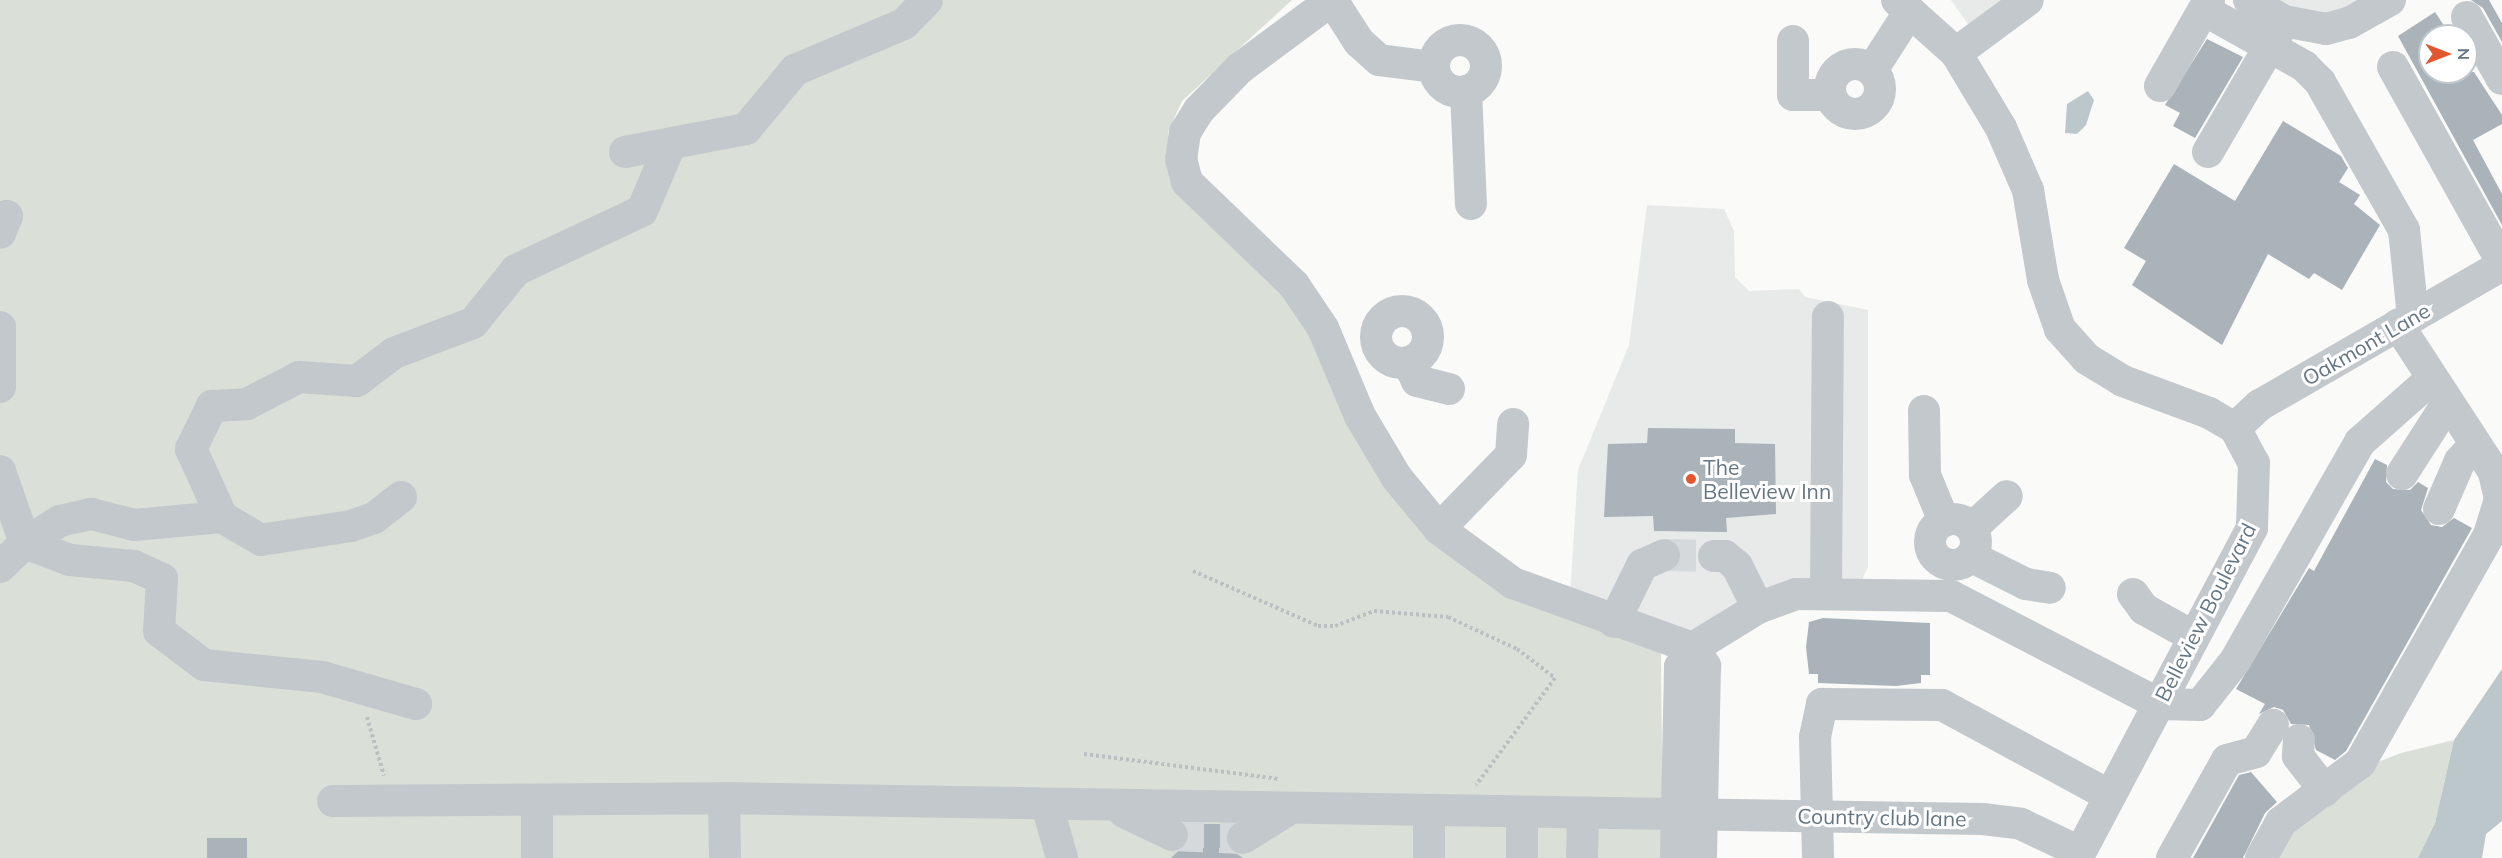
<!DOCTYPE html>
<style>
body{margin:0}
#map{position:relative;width:2502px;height:858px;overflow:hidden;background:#fafaf8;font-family:Mulish,sans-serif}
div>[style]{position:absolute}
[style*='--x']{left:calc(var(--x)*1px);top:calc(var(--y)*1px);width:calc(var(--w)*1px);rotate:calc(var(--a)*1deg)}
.built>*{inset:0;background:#e8e9e9}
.green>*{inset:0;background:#dadfd7}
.water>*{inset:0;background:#bbc7cb}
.building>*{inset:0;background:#aab3b9}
.minor-tunnel>*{height:32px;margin-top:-16px;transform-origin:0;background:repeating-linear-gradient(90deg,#d5d9db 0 32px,transparent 0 48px)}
.path>*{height:4px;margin-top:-2px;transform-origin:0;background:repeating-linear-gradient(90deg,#bbbfc2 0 3px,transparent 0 6px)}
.minor>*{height:32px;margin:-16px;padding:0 16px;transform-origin:16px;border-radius:16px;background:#c3c8cc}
.minor>.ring{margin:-16px;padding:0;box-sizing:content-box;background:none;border:32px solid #c3c8cc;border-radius:50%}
.dots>*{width:16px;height:16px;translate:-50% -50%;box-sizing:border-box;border:3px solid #fff;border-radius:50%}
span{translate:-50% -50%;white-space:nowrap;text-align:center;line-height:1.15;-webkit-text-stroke:6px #fff;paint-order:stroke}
.street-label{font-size:21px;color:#657683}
.poi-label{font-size:21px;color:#657683}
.left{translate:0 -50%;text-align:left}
.north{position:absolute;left:2418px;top:24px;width:60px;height:60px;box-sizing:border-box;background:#fff;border:2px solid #c1c8cd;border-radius:50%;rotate:90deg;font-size:16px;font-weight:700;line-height:24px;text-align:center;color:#657683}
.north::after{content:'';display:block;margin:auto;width:21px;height:27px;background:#e4572e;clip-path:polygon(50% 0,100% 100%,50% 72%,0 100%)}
</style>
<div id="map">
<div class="built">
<i style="clip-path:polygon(1951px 0,2007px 0,1970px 27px)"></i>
<i style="clip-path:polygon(2272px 0,2366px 0,2326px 17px,2289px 10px)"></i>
<i style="clip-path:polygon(1647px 205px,1724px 209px,1734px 231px,1735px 277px,1749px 291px,1799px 289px,1805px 297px,1868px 310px,1868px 567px,1861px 582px,1692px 634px,1570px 595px,1578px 470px,1629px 345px)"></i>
</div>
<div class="green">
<i style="clip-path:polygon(0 0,1292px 0,1182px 101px,1168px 132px,1170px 159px,1289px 293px,1411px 509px,1650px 640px,1661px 654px,1663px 858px,0 858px)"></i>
<i style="clip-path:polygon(2454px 740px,2435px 823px,2418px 858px,2275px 858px,2327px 782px,2401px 753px)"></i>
</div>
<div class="water">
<i style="clip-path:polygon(2088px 91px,2094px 100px,2086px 125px,2077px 134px,2065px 133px,2067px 104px)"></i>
<i style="clip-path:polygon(2502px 669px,2502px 821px,2486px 834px,2482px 858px,2418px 858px,2435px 823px,2454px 740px)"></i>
</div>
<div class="building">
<i style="clip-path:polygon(2471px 0,2489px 0,2502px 23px,2502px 42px,2483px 8px)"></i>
<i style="clip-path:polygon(2435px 12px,2451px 36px,2430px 36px,2430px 72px,2474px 72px,2502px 115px,2502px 124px,2473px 140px,2502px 194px,2502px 225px,2398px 36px)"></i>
<i style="clip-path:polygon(2207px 39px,2243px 57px,2195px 138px,2173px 126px,2180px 113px,2165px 105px)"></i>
<i style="clip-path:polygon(2283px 121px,2341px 156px,2348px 168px,2339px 182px,2360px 195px,2354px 204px,2380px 225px,2342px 290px,2314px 273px,2309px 279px,2268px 254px,2222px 345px,2132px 285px,2146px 261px,2124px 248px,2174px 164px,2235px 201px)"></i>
<i style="clip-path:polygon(1648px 428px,1735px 429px,1735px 443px,1775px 444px,1776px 514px,1726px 518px,1727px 532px,1654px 531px,1653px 516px,1604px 517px,1608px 444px,1647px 443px)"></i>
<i style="clip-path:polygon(2375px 459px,2387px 465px,2386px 482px,2393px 489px,2410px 490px,2418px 482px,2428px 488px,2421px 510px,2431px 525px,2442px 527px,2454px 518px,2472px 528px,2346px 751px,2335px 760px,2316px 750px,2309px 725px,2291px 724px,2283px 710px,2274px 707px,2259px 714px,2265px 704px,2236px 689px,2309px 568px,2314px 571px)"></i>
<i style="clip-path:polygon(1823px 618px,1930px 623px,1930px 675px,1921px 675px,1921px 683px,1896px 686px,1818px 683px,1818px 674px,1809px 674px,1806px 647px,1809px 622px)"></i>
<i style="clip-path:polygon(2251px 772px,2277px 802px,2265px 813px,2243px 858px,2193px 858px,2239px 775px)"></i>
<i style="clip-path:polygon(1186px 824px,1232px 824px,1227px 847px,1243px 858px,1171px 858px,1188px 842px)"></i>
<i style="clip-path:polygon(207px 838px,247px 838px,247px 858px,207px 858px)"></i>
</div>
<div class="minor-tunnel">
<i style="--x:1664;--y:555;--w:50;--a:1.1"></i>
<i style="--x:1172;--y:835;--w:71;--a:2.4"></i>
</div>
<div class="path">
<i style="--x:1193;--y:571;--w:137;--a:23.7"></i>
<i style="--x:1318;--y:626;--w:17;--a:0"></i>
<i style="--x:1335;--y:626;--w:42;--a:-21"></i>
<i style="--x:1374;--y:611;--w:74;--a:4.6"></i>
<i style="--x:1448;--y:617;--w:76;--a:24.9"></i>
<i style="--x:1517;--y:649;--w:48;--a:37.3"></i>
<i style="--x:1555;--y:678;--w:133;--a:126.4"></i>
<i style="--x:367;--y:717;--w:61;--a:73.9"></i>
<i style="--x:1084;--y:754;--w:196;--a:7.3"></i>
</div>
<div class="minor">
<i style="--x:1897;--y:0;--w:79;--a:41.9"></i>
<i style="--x:1956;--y:53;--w:87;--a:59"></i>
<i style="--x:2001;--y:128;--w:68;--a:66.5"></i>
<i style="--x:2028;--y:190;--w:91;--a:80.5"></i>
<i style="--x:2043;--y:280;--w:52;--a:70.9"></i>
<i style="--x:2060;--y:329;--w:40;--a:48"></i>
<i style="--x:2087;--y:359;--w:42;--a:31.4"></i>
<i style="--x:2123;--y:381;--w:92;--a:20.4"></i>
<i style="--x:2209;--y:413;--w:30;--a:30"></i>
<i style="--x:2235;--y:428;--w:40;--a:62"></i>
<i style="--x:2254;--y:463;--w:65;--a:91.8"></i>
<i style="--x:2252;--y:528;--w:374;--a:117.9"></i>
<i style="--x:2249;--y:0;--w:41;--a:31"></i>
<i style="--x:2284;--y:21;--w:43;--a:10.8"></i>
<i style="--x:2326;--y:29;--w:24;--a:-15"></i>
<i style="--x:2349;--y:23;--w:47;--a:-29.3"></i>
<i style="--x:2204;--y:10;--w:115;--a:29.2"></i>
<i style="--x:2304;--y:66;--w:23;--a:45"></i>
<i style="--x:2320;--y:82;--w:170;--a:60.4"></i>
<i style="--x:2404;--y:230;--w:87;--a:84.1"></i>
<i style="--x:2467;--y:17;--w:71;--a:60.6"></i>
<i class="ring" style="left:1434px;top:40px;width:20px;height:20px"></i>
<i style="--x:1793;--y:41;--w:54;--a:90"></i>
<i style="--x:1793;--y:95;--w:37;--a:0"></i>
<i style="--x:1956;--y:53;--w:89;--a:-36.4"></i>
<i class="ring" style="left:1830px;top:64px;width:18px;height:18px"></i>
<i style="--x:1434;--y:67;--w:55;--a:-172.7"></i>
<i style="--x:1379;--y:60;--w:27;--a:-138"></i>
<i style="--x:1359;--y:42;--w:50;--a:-122.7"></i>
<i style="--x:1332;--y:0;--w:114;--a:143.5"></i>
<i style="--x:1240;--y:68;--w:59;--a:134.3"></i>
<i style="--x:1199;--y:110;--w:26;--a:122"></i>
<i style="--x:1185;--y:132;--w:27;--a:98"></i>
<i style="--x:1181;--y:159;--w:24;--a:75"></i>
<i style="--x:1187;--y:182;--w:149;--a:43.9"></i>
<i style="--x:1294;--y:285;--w:52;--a:56"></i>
<i style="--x:1323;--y:328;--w:95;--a:67.2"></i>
<i style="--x:1360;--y:416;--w:72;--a:59.2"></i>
<i style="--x:1397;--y:478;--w:66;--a:50.5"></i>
<i style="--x:1439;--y:529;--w:92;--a:36.1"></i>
<i style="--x:1513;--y:583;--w:191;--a:19.9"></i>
<i style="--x:1693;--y:648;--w:22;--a:56"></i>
<i style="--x:1705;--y:666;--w:192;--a:91.2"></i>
<i style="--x:2393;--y:67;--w:223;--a:60.8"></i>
<i style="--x:1872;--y:70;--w:70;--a:-57.2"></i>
<i style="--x:2160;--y:86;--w:99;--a:-60.3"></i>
<i style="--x:1466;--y:91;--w:113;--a:87.5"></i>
<i style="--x:625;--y:152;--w:123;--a:-10.8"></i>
<i style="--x:746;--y:129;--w:77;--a:-50.3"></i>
<i style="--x:795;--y:70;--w:118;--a:-22.9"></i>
<i style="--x:904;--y:24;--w:33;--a:-46"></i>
<i style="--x:2208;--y:152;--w:145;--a:-59.7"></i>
<i style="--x:0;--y:218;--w:7;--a:-16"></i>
<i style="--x:7;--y:216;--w:18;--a:112"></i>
<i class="ring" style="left:1376px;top:311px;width:20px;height:20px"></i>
<i style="--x:0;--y:327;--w:60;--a:90"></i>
<i style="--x:1408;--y:363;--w:20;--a:63"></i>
<i style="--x:1417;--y:381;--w:33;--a:14"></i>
<i style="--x:1924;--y:411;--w:64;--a:89.1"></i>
<i style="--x:1925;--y:475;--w:50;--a:67.6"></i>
<i style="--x:2235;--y:428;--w:34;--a:-43"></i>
<i style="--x:2260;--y:405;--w:280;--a:-30"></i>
<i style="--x:0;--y:471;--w:76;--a:70.9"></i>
<i style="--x:25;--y:543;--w:41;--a:-32.2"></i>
<i style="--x:60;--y:521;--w:32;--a:-13"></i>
<i style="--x:91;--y:514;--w:44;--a:14.3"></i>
<i style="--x:134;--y:525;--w:88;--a:-5.2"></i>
<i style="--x:2402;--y:474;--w:83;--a:-57.3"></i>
<i style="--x:401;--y:497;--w:34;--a:142"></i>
<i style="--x:374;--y:518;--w:24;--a:161"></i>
<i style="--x:351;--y:526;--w:91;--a:171.2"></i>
<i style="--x:261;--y:540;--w:45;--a:-149.5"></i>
<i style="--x:222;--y:517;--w:75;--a:-114.5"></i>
<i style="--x:191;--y:449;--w:48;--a:-64"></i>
<i style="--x:212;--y:406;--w:35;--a:-3"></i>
<i style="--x:247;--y:404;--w:59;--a:-27.4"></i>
<i style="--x:299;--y:377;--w:58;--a:3.9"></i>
<i style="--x:357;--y:381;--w:46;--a:-37.1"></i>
<i style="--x:394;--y:353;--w:85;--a:-20.8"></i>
<i style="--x:473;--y:323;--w:68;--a:-50.9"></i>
<i style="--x:516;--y:270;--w:139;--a:-25.1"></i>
<i style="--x:642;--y:211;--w:72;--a:-67"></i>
<i style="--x:2439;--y:509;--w:52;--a:-66.4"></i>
<i style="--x:2460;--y:461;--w:22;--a:-47"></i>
<i class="ring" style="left:1930px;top:519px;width:14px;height:14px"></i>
<i style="--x:1972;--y:528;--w:47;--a:-42.4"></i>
<i style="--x:1439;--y:529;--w:103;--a:-45.8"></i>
<i style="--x:1511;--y:455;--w:31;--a:-86"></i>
<i style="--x:1714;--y:556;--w:11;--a:0"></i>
<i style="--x:1725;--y:556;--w:16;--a:40"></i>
<i style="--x:1737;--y:566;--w:47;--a:63.4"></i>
<i style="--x:1972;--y:557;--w:60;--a:26.6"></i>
<i style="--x:2026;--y:584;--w:24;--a:9"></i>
<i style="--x:0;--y:567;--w:35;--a:-44"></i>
<i style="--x:25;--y:543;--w:48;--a:20.7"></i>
<i style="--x:70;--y:560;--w:64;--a:5.4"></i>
<i style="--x:134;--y:566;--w:31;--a:25"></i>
<i style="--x:162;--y:579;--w:52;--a:93.3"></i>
<i style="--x:159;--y:631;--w:56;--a:37.1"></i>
<i style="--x:204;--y:665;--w:119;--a:5.8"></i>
<i style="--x:322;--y:677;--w:98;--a:16"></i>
<i style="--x:1826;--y:593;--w:276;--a:-89.6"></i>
<i style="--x:2133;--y:594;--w:19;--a:54"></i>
<i style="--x:2144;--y:609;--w:57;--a:29.2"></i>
<i style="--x:1614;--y:622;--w:64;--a:-63.8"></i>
<i style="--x:1642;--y:565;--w:24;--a:-24"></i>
<i style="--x:2299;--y:740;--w:16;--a:94"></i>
<i style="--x:2298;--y:756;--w:44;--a:52.4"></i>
<i style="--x:724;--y:798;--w:60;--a:89"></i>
<i style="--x:333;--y:801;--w:391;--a:-0.4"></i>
<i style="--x:724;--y:798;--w:1259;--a:0.96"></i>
<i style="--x:1983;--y:819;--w:38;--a:7"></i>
<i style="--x:2021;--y:824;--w:65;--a:25.4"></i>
<i style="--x:1047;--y:805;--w:55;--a:74.2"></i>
<i style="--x:1124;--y:812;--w:53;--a:25.6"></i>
<i style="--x:1243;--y:838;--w:53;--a:-31.9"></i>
<i style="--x:537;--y:858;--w:56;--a:-90"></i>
<i style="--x:1429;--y:858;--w:45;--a:-90"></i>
<i style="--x:1522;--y:858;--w:44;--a:-90"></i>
<i style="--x:1582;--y:858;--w:45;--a:-88.7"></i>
<i style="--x:1676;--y:858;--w:191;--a:-88.8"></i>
<i style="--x:1680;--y:667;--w:23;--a:-56"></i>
<i style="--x:1693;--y:648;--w:76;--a:-31.6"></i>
<i style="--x:1758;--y:608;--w:40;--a:-20.2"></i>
<i style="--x:1796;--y:594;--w:155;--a:0.7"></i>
<i style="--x:1951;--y:596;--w:234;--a:27.4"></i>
<i style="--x:2159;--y:704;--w:41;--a:1.4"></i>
<i style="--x:2200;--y:705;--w:56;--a:-51.5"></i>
<i style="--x:2235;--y:661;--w:252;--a:-60.3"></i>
<i style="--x:2360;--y:442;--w:94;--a:-41.5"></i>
<i style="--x:1818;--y:858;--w:121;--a:-91.4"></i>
<i style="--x:1815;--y:737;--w:34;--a:-78"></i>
<i style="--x:1822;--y:704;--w:120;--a:0.5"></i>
<i style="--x:1942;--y:705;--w:191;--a:28.4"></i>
<i style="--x:2172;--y:858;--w:112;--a:-60.7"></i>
<i style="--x:2227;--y:760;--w:30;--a:-15"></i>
<i style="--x:2256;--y:752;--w:32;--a:-58"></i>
<i style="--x:2261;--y:858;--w:41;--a:-60.9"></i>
<i style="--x:2281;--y:822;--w:99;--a:-36.8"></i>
<i style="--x:2360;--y:763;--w:262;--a:-60.5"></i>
<i style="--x:2489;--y:535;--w:38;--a:-73"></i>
<i style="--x:2500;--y:499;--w:28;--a:-103"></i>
<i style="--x:2494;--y:472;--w:176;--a:-123.1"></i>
</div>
<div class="dots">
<i style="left:1691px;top:479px;background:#e4572e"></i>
</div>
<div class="street-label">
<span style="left:2366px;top:344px;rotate:-30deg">Oakmont Lane</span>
<span style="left:2205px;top:612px;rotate:-63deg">Belleview Boulevard</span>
<span style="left:1882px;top:817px;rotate:1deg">Country club lane</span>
</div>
<div class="poi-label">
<span class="left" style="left:1703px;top:479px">The<br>Belleview Inn</span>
</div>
<div class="north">N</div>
</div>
